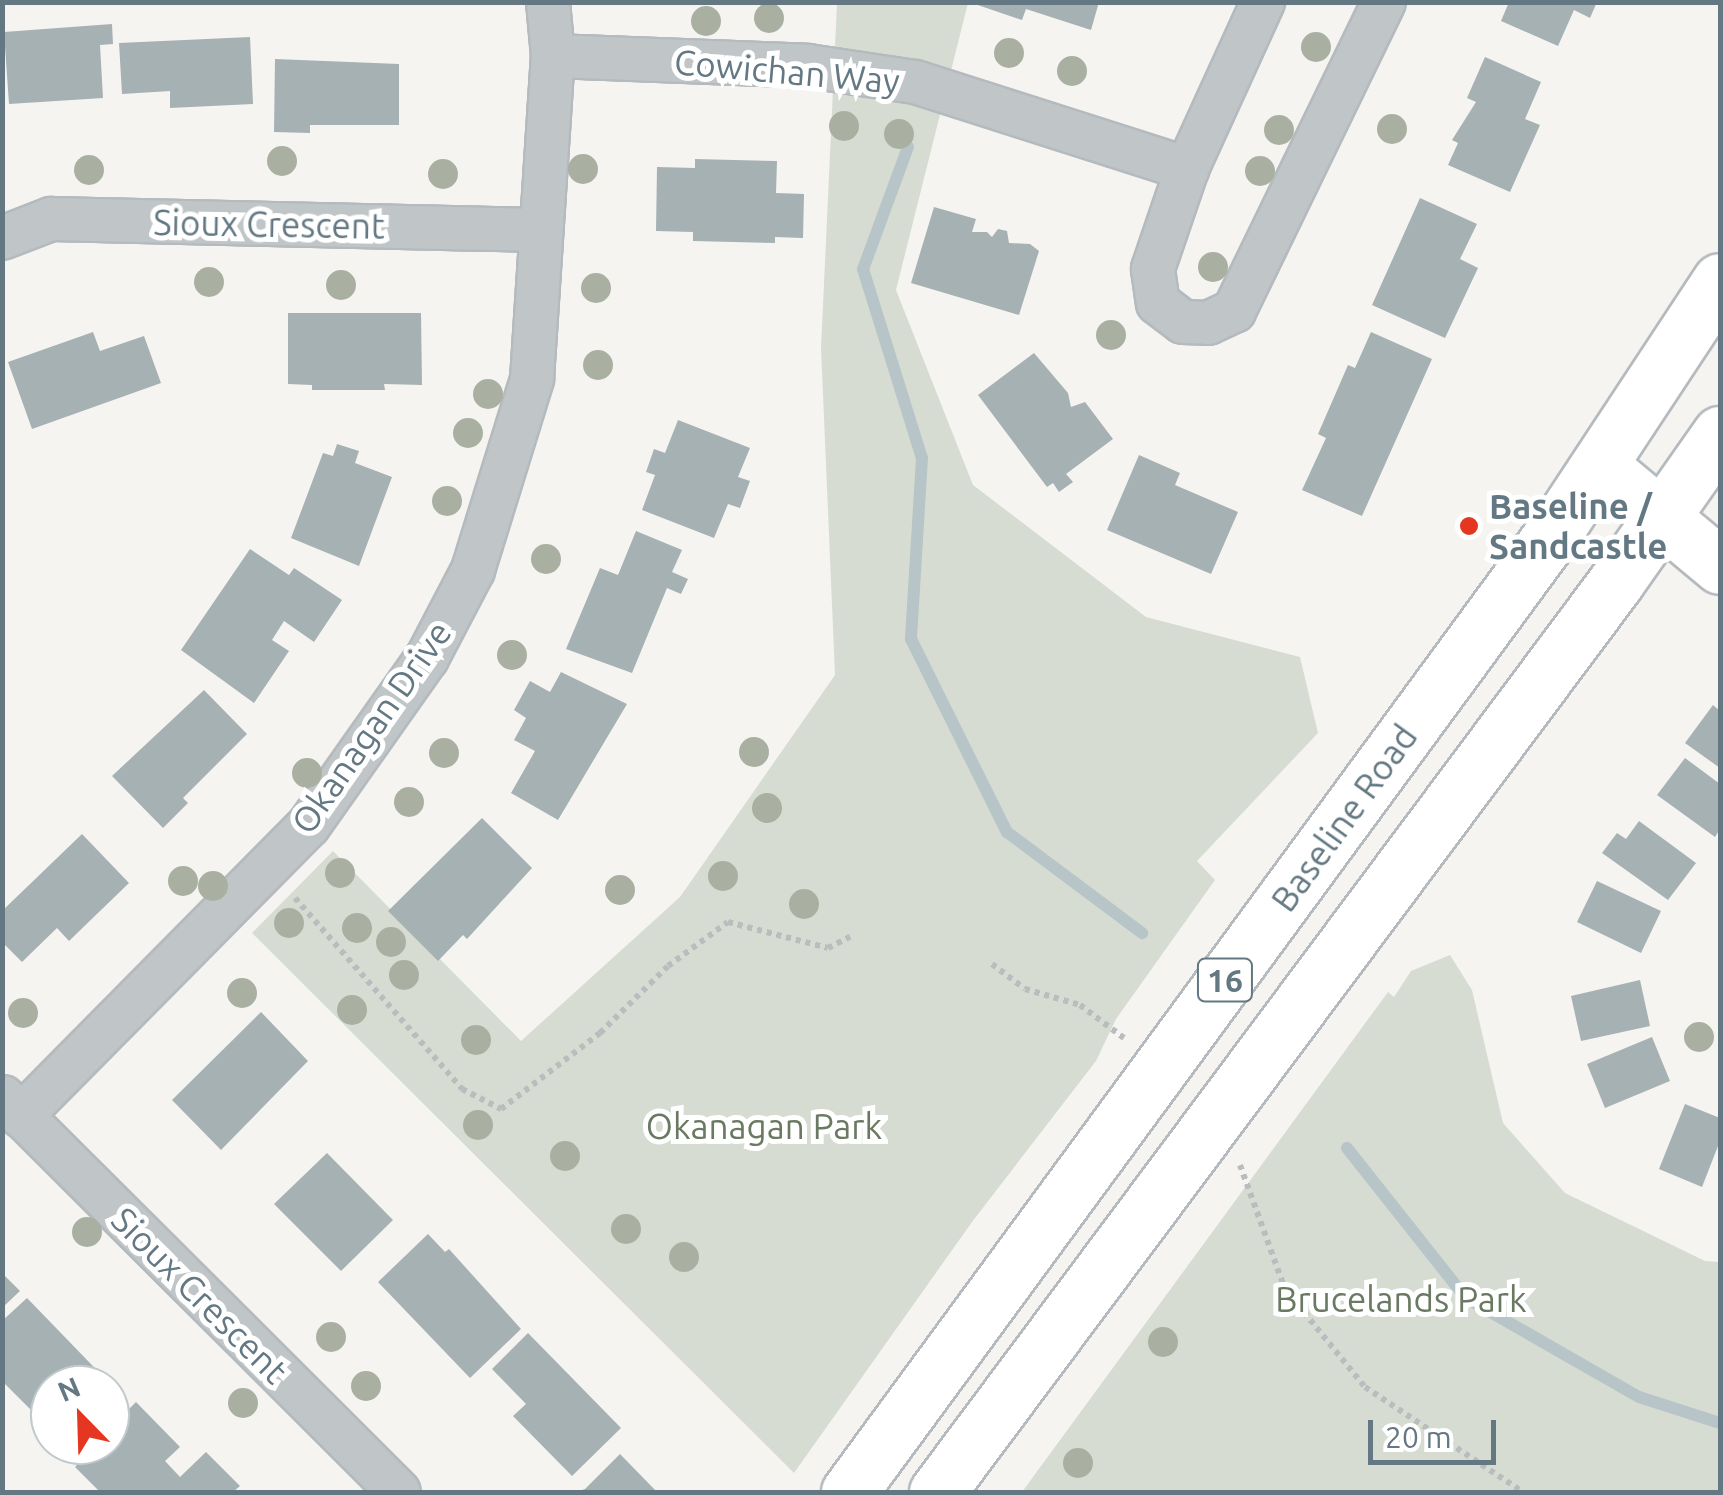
<!DOCTYPE html>
<style>
body{margin:0}
#map{position:relative;width:1723px;height:1495px;overflow:hidden;background:#f5f4f1;font-family:Ubuntu,sans-serif}
div>[style]{position:absolute}
[style*='--x']{left:calc(var(--x)*1px);top:calc(var(--y)*1px);width:calc(var(--w)*1px);rotate:calc(var(--a)*1deg)}
.green>*{inset:0;background:#d7dcd2}
.stream>*{height:12px;margin:-6px;padding:0 6px;transform-origin:6px;border-radius:6px;background:#b7c5c8}
.building>*{inset:0;background:#a6b1b4}
.path>*{height:6px;margin-top:-3px;transform-origin:0;background:repeating-linear-gradient(90deg,#babdbe 0 5px,transparent 0 10px)}
.roads{filter:drop-shadow(2px 0 #b4babe) drop-shadow(-2px 0 #b4babe) drop-shadow(0 2px #b4babe) drop-shadow(0 -2px #b4babe)}
.street>*{height:42px;margin:-21px;padding:0 21px;transform-origin:21px;border-radius:21px;background:#c0c5c7}
.secondary>*{height:55px;margin:-27.5px;padding:0 27.5px;transform-origin:27.5px;border-radius:27.5px;background:#fff}
.primary>*{height:55px;margin:-27.5px;padding:0 27.5px;transform-origin:27.5px;border-radius:27.5px;background:#fff}
.trees>*{width:30px;height:30px;margin:-15px;border-radius:50%;background:#a9b0a2}
.dots>*{width:28px;height:28px;translate:-50% -50%;box-sizing:border-box;border:5px solid #fff;border-radius:50%}
span{translate:-50% -50%;white-space:nowrap;text-align:center;line-height:1.15;-webkit-text-stroke:10px #fff;paint-order:stroke}
.shield-label span{padding:2px 8px;background:#fff;border:2px solid;border-radius:8px;-webkit-text-stroke-width:0}
.shield-label{font-size:32px;color:#637882;font-weight:700}
.street-label{font-size:35px;color:#637882}
.poi-label{font-size:35px;color:#637882;font-weight:700}
.left{translate:0 -50%;text-align:left}
.park-label{font-size:35px;color:#6a7962}
.frame{position:absolute;inset:0;border:5px solid #637882;pointer-events:none}
.north{position:absolute;left:30px;top:1365px;width:100px;height:100px;box-sizing:border-box;background:#fff;border:2px solid #c1c9cd;border-radius:50%;rotate:337deg;font-size:28px;font-weight:700;line-height:40px;text-align:center;color:#637882}
.north::after{content:'';display:block;margin:auto;width:35px;height:45px;background:#e53621;clip-path:polygon(50% 0,100% 100%,50% 72%,0 100%)}
.scale{position:absolute;left:1368px;top:1420px;width:128px;height:45px;box-sizing:border-box;border:5px solid #637882;border-top:0;padding-left:12px;font-size:30px;line-height:35px;white-space:nowrap;color:#637882;-webkit-text-stroke:8px #fff;paint-order:stroke}
</style>
<div id="map">
<div class="green">
<i style="clip-path:polygon(837px 3px,968px 3px,896px 290px,973px 485px,1146px 617px,1300px 657px,1318px 733px,1197px 861px,1215px 880px,1116px 1019px,1096px 1061px,972px 1222px,794px 1473px,252px 933px,333px 851px,521px 1041px,680px 897px,835px 675px,821px 348px)"></i>
<i style="clip-path:polygon(1450px 955px,1472px 990px,1503px 1123px,1565px 1193px,1705px 1261px,1720px 1262px,1720px 1492px,1022px 1492px,1388px 992px,1394px 997px,1411px 971px)"></i>
</div>
<div class="stream">
<i style="--x:908;--y:147;--w:130;--a:110.2"></i>
<i style="--x:863;--y:269;--w:198;--a:72.7"></i>
<i style="--x:922;--y:458;--w:181;--a:93.5"></i>
<i style="--x:911;--y:639;--w:216;--a:63.6"></i>
<i style="--x:1007;--y:832;--w:169;--a:36.8"></i>
<i style="--x:1347;--y:1148;--w:191;--a:51.6"></i>
<i style="--x:1466;--y:1298;--w:199;--a:29.8"></i>
<i style="--x:1639;--y:1397;--w:85;--a:17.8"></i>
</div>
<div class="building">
<i style="clip-path:polygon(969px 2px,1099px 2px,1091px 30px,1026px 9px,1022px 20px)"></i>
<i style="clip-path:polygon(1509px 2px,1597px 2px,1590px 18px,1574px 10px,1558px 46px,1501px 21px)"></i>
<i style="clip-path:polygon(112px 24px,113px 44px,100px 45px,103px 98px,9px 104px,4px 32px)"></i>
<i style="clip-path:polygon(250px 37px,253px 104px,170px 108px,170px 91px,122px 94px,119px 43px)"></i>
<i style="clip-path:polygon(1485px 57px,1541px 82px,1525px 119px,1540px 125px,1510px 192px,1448px 165px,1458px 143px,1452px 140px,1476px 102px,1467px 98px)"></i>
<i style="clip-path:polygon(275px 59px,399px 64px,399px 125px,310px 125px,310px 133px,274px 132px)"></i>
<i style="clip-path:polygon(695px 159px,777px 161px,776px 193px,804px 194px,803px 238px,775px 237px,775px 243px,693px 241px,693px 232px,656px 231px,657px 167px,695px 168px)"></i>
<i style="clip-path:polygon(1420px 198px,1477px 224px,1460px 259px,1478px 268px,1445px 338px,1372px 305px)"></i>
<i style="clip-path:polygon(934px 207px,976px 219px,972px 232px,987px 232px,992px 237px,998px 229px,1007px 231px,1009px 243px,1030px 244px,1039px 251px,1019px 315px,911px 283px)"></i>
<i style="clip-path:polygon(288px 313px,421px 313px,422px 385px,384px 384px,385px 390px,312px 390px,312px 385px,288px 384px)"></i>
<i style="clip-path:polygon(93px 332px,100px 351px,144px 336px,161px 383px,32px 429px,8px 362px)"></i>
<i style="clip-path:polygon(1371px 332px,1432px 359px,1362px 516px,1302px 490px,1326px 438px,1318px 434px,1348px 365px,1355px 368px)"></i>
<i style="clip-path:polygon(1034px 353px,1068px 393px,1071px 407px,1085px 402px,1113px 439px,1066px 474px,1073px 482px,1059px 492px,1053px 483px,1047px 487px,978px 395px)"></i>
<i style="clip-path:polygon(678px 420px,750px 448px,738px 477px,750px 481px,740px 508px,728px 504px,714px 538px,642px 510px,655px 475px,646px 472px,654px 449px,665px 453px)"></i>
<i style="clip-path:polygon(337px 444px,359px 451px,355px 463px,392px 477px,359px 566px,291px 538px,323px 453px,333px 456px)"></i>
<i style="clip-path:polygon(1139px 455px,1180px 473px,1175px 485px,1238px 512px,1211px 574px,1107px 530px)"></i>
<i style="clip-path:polygon(636px 531px,682px 550px,672px 572px,688px 579px,681px 594px,667px 588px,632px 673px,566px 649px,600px 568px,618px 575px)"></i>
<i style="clip-path:polygon(250px 549px,289px 575px,294px 568px,342px 600px,314px 642px,284px 621px,272px 640px,289px 651px,254px 703px,181px 650px)"></i>
<i style="clip-path:polygon(561px 672px,627px 704px,558px 820px,511px 793px,535px 751px,514px 740px,526px 718px,514px 710px,530px 681px,550px 692px)"></i>
<i style="clip-path:polygon(204px 690px,247px 734px,183px 798px,188px 803px,163px 828px,112px 776px)"></i>
<i style="clip-path:polygon(1713px 705px,1720px 711px,1720px 768px,1685px 743px)"></i>
<i style="clip-path:polygon(1685px 758px,1720px 784px,1720px 829px,1715px 837px,1657px 795px)"></i>
<i style="clip-path:polygon(482px 818px,532px 868px,467px 939px,463px 935px,438px 961px,388px 911px)"></i>
<i style="clip-path:polygon(1639px 821px,1696px 863px,1668px 900px,1602px 853px,1617px 833px,1626px 839px)"></i>
<i style="clip-path:polygon(82px 834px,129px 883px,69px 941px,57px 928px,22px 962px,2px 942px,2px 911px)"></i>
<i style="clip-path:polygon(1597px 881px,1661px 911px,1641px 953px,1577px 922px)"></i>
<i style="clip-path:polygon(1640px 980px,1650px 1026px,1581px 1041px,1571px 996px)"></i>
<i style="clip-path:polygon(261px 1012px,308px 1061px,221px 1150px,172px 1100px)"></i>
<i style="clip-path:polygon(1652px 1037px,1670px 1081px,1605px 1108px,1587px 1064px)"></i>
<i style="clip-path:polygon(1685px 1104px,1720px 1118px,1720px 1141px,1702px 1187px,1659px 1169px)"></i>
<i style="clip-path:polygon(327px 1153px,393px 1220px,341px 1271px,274px 1204px)"></i>
<i style="clip-path:polygon(428px 1234px,445px 1252px,449px 1249px,521px 1329px,470px 1378px,378px 1282px)"></i>
<i style="clip-path:polygon(2px 1273px,20px 1291px,2px 1308px)"></i>
<i style="clip-path:polygon(27px 1298px,118px 1392px,110px 1401px,110px 1385px,50px 1385px,48px 1427px,2px 1381px,2px 1321px)"></i>
<i style="clip-path:polygon(528px 1333px,621px 1428px,572px 1476px,513px 1416px,526px 1404px,492px 1369px)"></i>
<i style="clip-path:polygon(136px 1402px,180px 1447px,165px 1461px,180px 1477px,206px 1452px,240px 1486px,233px 1492px,100px 1492px,75px 1467px,96px 1445px,110px 1445px,115px 1423px)"></i>
<i style="clip-path:polygon(620px 1454px,657px 1492px,576px 1492px,585px 1489px)"></i>
</div>
<div class="path">
<i style="--x:295;--y:898;--w:254;--a:48.8"></i>
<i style="--x:462;--y:1089;--w:44;--a:27.1"></i>
<i style="--x:501;--y:1109;--w:125;--a:-37.5"></i>
<i style="--x:600;--y:1033;--w:95;--a:-44.6"></i>
<i style="--x:668;--y:966;--w:74;--a:-36.3"></i>
<i style="--x:728;--y:922;--w:103;--a:14.6"></i>
<i style="--x:828;--y:948;--w:25;--a:-27"></i>
<i style="--x:992;--y:964;--w:41;--a:37.1"></i>
<i style="--x:1025;--y:989;--w:57;--a:16.2"></i>
<i style="--x:1080;--y:1005;--w:55;--a:36.9"></i>
<i style="--x:1240;--y:1165;--w:132;--a:70.1"></i>
<i style="--x:1285;--y:1289;--w:127;--a:50.8"></i>
<i style="--x:1365;--y:1387;--w:190;--a:33.6"></i>
</div>
<div class="roads">
<div class="street">
<i style="--x:1263;--y:2;--w:183;--a:114.5"></i>
<i style="--x:1187;--y:169;--w:106;--a:108.8"></i>
<i style="--x:1153;--y:269;--w:34;--a:82"></i>
<i style="--x:1158;--y:303;--w:31;--a:37"></i>
<i style="--x:1183;--y:322;--w:25;--a:2"></i>
<i style="--x:1208;--y:323;--w:29;--a:-25"></i>
<i style="--x:1234;--y:311;--w:343;--a:-64.1"></i>
<i style="--x:553;--y:56;--w:255;--a:2.2"></i>
<i style="--x:808;--y:66;--w:108;--a:8.5"></i>
<i style="--x:915;--y:82;--w:286;--a:17.7"></i>
<i style="--x:2;--y:238;--w:53;--a:-21.2"></i>
<i style="--x:51;--y:219;--w:489;--a:1.3"></i>
<i style="--x:3;--y:1097;--w:559;--a:44.93"></i>
<i style="--x:21;--y:1116;--w:409;--a:-45.3"></i>
<i style="--x:309;--y:825;--w:204;--a:-54.8"></i>
<i style="--x:427;--y:658;--w:99;--a:-62.4"></i>
<i style="--x:473;--y:570;--w:200;--a:-72.8"></i>
<i style="--x:532;--y:379;--w:324;--a:-86.3"></i>
<i style="--x:553;--y:56;--w:54;--a:-95.3"></i>
</div>
<div class="secondary">
<i style="--x:1600;--y:466;--w:156;--a:39.8"></i>
</div>
<div class="primary">
<i style="--x:849;--y:1492;--w:1200;--a:-53.71"></i>
<i style="--x:1559;--y:525;--w:292;--a:-56.6"></i>
<i style="--x:937;--y:1492;--w:1135;--a:-53.27"></i>
<i style="--x:1616;--y:582;--w:181;--a:-54.9"></i>
</div>
</div>
<div class="trees">
<i style="left:769px;top:18px"></i>
<i style="left:706px;top:21px"></i>
<i style="left:1316px;top:47px"></i>
<i style="left:1009px;top:53px"></i>
<i style="left:1072px;top:71px"></i>
<i style="left:844px;top:126px"></i>
<i style="left:1392px;top:129px"></i>
<i style="left:1279px;top:130px"></i>
<i style="left:899px;top:134px"></i>
<i style="left:282px;top:161px"></i>
<i style="left:583px;top:169px"></i>
<i style="left:89px;top:170px"></i>
<i style="left:1260px;top:171px"></i>
<i style="left:443px;top:174px"></i>
<i style="left:1213px;top:267px"></i>
<i style="left:209px;top:282px"></i>
<i style="left:341px;top:285px"></i>
<i style="left:596px;top:288px"></i>
<i style="left:1111px;top:335px"></i>
<i style="left:598px;top:365px"></i>
<i style="left:488px;top:394px"></i>
<i style="left:468px;top:433px"></i>
<i style="left:447px;top:501px"></i>
<i style="left:546px;top:559px"></i>
<i style="left:512px;top:655px"></i>
<i style="left:754px;top:752px"></i>
<i style="left:444px;top:753px"></i>
<i style="left:307px;top:773px"></i>
<i style="left:409px;top:802px"></i>
<i style="left:767px;top:808px"></i>
<i style="left:340px;top:873px"></i>
<i style="left:723px;top:876px"></i>
<i style="left:183px;top:881px"></i>
<i style="left:213px;top:886px"></i>
<i style="left:620px;top:890px"></i>
<i style="left:804px;top:904px"></i>
<i style="left:289px;top:923px"></i>
<i style="left:357px;top:928px"></i>
<i style="left:391px;top:942px"></i>
<i style="left:404px;top:975px"></i>
<i style="left:242px;top:993px"></i>
<i style="left:352px;top:1010px"></i>
<i style="left:23px;top:1013px"></i>
<i style="left:1699px;top:1037px"></i>
<i style="left:476px;top:1040px"></i>
<i style="left:478px;top:1125px"></i>
<i style="left:565px;top:1156px"></i>
<i style="left:626px;top:1229px"></i>
<i style="left:87px;top:1232px"></i>
<i style="left:684px;top:1257px"></i>
<i style="left:331px;top:1337px"></i>
<i style="left:1163px;top:1342px"></i>
<i style="left:366px;top:1386px"></i>
<i style="left:243px;top:1403px"></i>
<i style="left:1078px;top:1463px"></i>
</div>
<div class="dots">
<i style="left:1469px;top:526px;background:#e53621"></i>
</div>
<div class="shield-label">
<span style="left:1225px;top:980px">16</span>
</div>
<div class="street-label">
<span style="left:787px;top:71px;rotate:5deg">Cowichan Way</span>
<span style="left:269px;top:224px;rotate:1deg">Sioux Crescent</span>
<span style="left:371px;top:727px;rotate:-55deg">Okanagan Drive</span>
<span style="left:1344px;top:818px;rotate:-54deg">Baseline Road</span>
<span style="left:200px;top:1295px;rotate:45deg">Sioux Crescent</span>
</div>
<div class="poi-label">
<span class="left" style="left:1489px;top:526px">Baseline /<br>Sandcastle</span>
</div>
<div class="park-label">
<span style="left:764px;top:1126px">Okanagan Park</span>
<span style="left:1401px;top:1299px">Brucelands Park</span>
</div>
<div class="frame"></div>
<div class="north">N</div>
<div class="scale">20 m</div>
</div>
